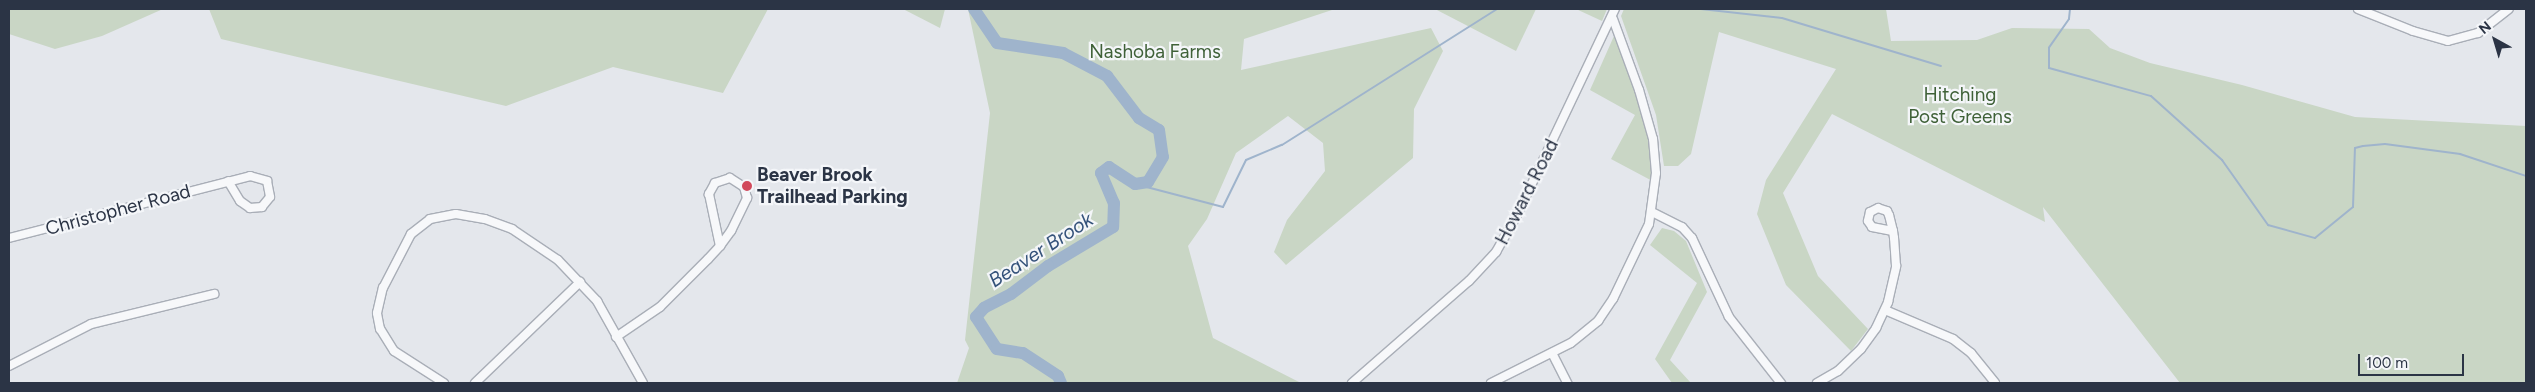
<!DOCTYPE html>
<style>
body{margin:0}
#map{position:relative;width:2535px;height:392px;overflow:hidden;background:#e4e7ec;font-family:Figtree,sans-serif}
div>[style]{position:absolute}
[style*='--x']{left:calc(var(--x)*1px);top:calc(var(--y)*1px);width:calc(var(--w)*1px);rotate:calc(var(--a)*1deg)}
.green>*{inset:0;background:#c9d6c5}
.stream>*{height:2px;margin:-1px;padding:0 1px;transform-origin:1px;border-radius:1px;background:#9fb4cc}
.river>*{height:12px;margin:-6px;padding:0 6px;transform-origin:6px;border-radius:6px;background:#9fb4cc}
.roads{filter:drop-shadow(1px 0 #a9aeb7) drop-shadow(-1px 0 #a9aeb7) drop-shadow(0 1px #a9aeb7) drop-shadow(0 -1px #a9aeb7)}
.minor>*{height:8px;margin:-4px;padding:0 4px;transform-origin:4px;border-radius:4px;background:#f7f8fa}
.dots>*{width:14px;height:14px;translate:-50% -50%;box-sizing:border-box;border:2px solid #f4f6f9;border-radius:50%}
span{translate:-50% -50%;white-space:nowrap;text-align:center;line-height:1.15;-webkit-text-stroke:4.5px #f4f6f9;paint-order:stroke}
.park-label{font-size:19px;color:#3f6138}
.poi-label{font-size:19px;color:#2b3445;font-weight:700}
.left{translate:0 -50%;text-align:left}
.street-label{font-size:19px;color:#2b3445}
.water-label{font-size:20px;color:#34527a;font-style:italic}
.frame{position:absolute;inset:0;border:10px solid #2b3445;pointer-events:none}
.north{position:absolute;left:2470px;top:15px;width:50px;height:50px;-webkit-text-stroke:4px #f4f6f9;paint-order:stroke;rotate:321deg;font-size:14px;font-weight:700;line-height:20px;text-align:center;color:#2b3445}
.north::after{content:'';display:block;margin:auto;width:18px;height:22px;background:#2b3445;clip-path:polygon(50% 0,100% 100%,50% 72%,0 100%)}
.scale{position:absolute;left:2358px;top:354px;width:106px;height:22px;box-sizing:border-box;border:2px solid #2b3445;border-top:0;padding-left:6px;font-size:15px;line-height:18px;white-space:nowrap;color:#2b3445;-webkit-text-stroke:4px #f4f6f9;paint-order:stroke}
</style>
<div id="map">
<div class="green">
<i style="clip-path:polygon(9px 9px,163px 9px,102px 36px,55px 49px,9px 34px)"></i>
<i style="clip-path:polygon(209px 9px,768px 9px,723px 93px,613px 67px,506px 106px,221px 39px)"></i>
<i style="clip-path:polygon(903px 9px,945px 9px,940px 28px)"></i>
<i style="clip-path:polygon(968px 9px,1335px 9px,1244px 39px,1241px 70px,1431px 28px,1443px 51px,1414px 109px,1413px 158px,1286px 265px,1274px 252px,1287px 220px,1325px 171px,1323px 143px,1288px 116px,1236px 153px,1207px 219px,1188px 246px,1213px 338px,1301px 383px,957px 383px,969px 348px,965px 340px,990px 113px)"></i>
<i style="clip-path:polygon(1435px 9px,1536px 9px,1516px 51px)"></i>
<i style="clip-path:polygon(1576px 9px,1607px 9px,1602px 21px)"></i>
<i style="clip-path:polygon(1624px 9px,1886px 9px,1891px 41px,1977px 40px,2012px 28px,2089px 29px,2110px 48px,2150px 63px,2242px 85px,2355px 117px,2526px 126px,2526px 383px,2180px 383px,2043px 207px,2045px 222px,1832px 114px,1783px 193px,1818px 276px,1868px 329px,1851px 351px,1786px 285px,1757px 214px,1766px 180px,1836px 69px,1719px 32px,1691px 154px,1678px 166px,1664px 166px,1656px 115px,1621px 16px)"></i>
<i style="clip-path:polygon(1618px 27px,1652px 118px,1658px 184px,1611px 159px,1635px 115px,1590px 90px)"></i>
<i style="clip-path:polygon(1662px 228px,1674px 231px,1686px 241px,1707px 292px,1670px 360px,1691px 383px,1672px 383px,1655px 359px,1697px 283px,1650px 245px)"></i>
</div>
<div class="stream">
<i style="--x:1701;--y:9;--w:81;--a:6.3"></i>
<i style="--x:1782;--y:18;--w:166;--a:16.8"></i>
<i style="--x:2070;--y:9;--w:10;--a:96"></i>
<i style="--x:2069;--y:19;--w:35;--a:125"></i>
<i style="--x:2049;--y:48;--w:20;--a:90"></i>
<i style="--x:2049;--y:68;--w:106;--a:15.4"></i>
<i style="--x:2151;--y:96;--w:96;--a:42"></i>
<i style="--x:2222;--y:160;--w:80;--a:54.7"></i>
<i style="--x:2268;--y:225;--w:49;--a:15.5"></i>
<i style="--x:2315;--y:238;--w:49;--a:-39.2"></i>
<i style="--x:2353;--y:207;--w:59;--a:-88.1"></i>
<i style="--x:2355;--y:148;--w:8;--a:-14"></i>
<i style="--x:2363;--y:146;--w:22;--a:-5"></i>
<i style="--x:2385;--y:144;--w:76;--a:7.6"></i>
<i style="--x:2460;--y:154;--w:70;--a:18.4"></i>
<i style="--x:1135;--y:184;--w:91;--a:14.6"></i>
<i style="--x:1223;--y:207;--w:52;--a:-63.9"></i>
<i style="--x:1246;--y:160;--w:39;--a:-23"></i>
<i style="--x:1282;--y:145;--w:254;--a:-32.3"></i>
</div>
<div class="river">
<i style="--x:974;--y:9;--w:41;--a:55.9"></i>
<i style="--x:997;--y:43;--w:67;--a:8.6"></i>
<i style="--x:1063;--y:53;--w:50;--a:27.6"></i>
<i style="--x:1107;--y:76;--w:53;--a:52.7"></i>
<i style="--x:1139;--y:118;--w:23;--a:31"></i>
<i style="--x:1159;--y:130;--w:27;--a:82"></i>
<i style="--x:1163;--y:157;--w:29;--a:121"></i>
<i style="--x:1148;--y:182;--w:13;--a:171"></i>
<i style="--x:1135;--y:184;--w:31;--a:-147"></i>
<i style="--x:1109;--y:167;--w:10;--a:143"></i>
<i style="--x:1101;--y:173;--w:33;--a:67"></i>
<i style="--x:1114;--y:203;--w:24;--a:92"></i>
<i style="--x:1113;--y:227;--w:76;--a:149"></i>
<i style="--x:1048;--y:266;--w:46;--a:142.9"></i>
<i style="--x:1011;--y:294;--w:30;--a:153"></i>
<i style="--x:984;--y:308;--w:12;--a:132"></i>
<i style="--x:976;--y:317;--w:38;--a:57"></i>
<i style="--x:997;--y:349;--w:26;--a:9"></i>
<i style="--x:1023;--y:353;--w:42;--a:33.3"></i>
<i style="--x:1058;--y:376;--w:8;--a:67"></i>
</div>
<div class="roads">
<div class="minor">
<i style="--x:2358;--y:9;--w:59;--a:21.8"></i>
<i style="--x:2413;--y:31;--w:36;--a:16"></i>
<i style="--x:2448;--y:41;--w:31;--a:-15"></i>
<i style="--x:2478;--y:33;--w:39;--a:-38"></i>
<i style="--x:1652;--y:212;--w:34;--a:27"></i>
<i style="--x:1682;--y:227;--w:15;--a:48"></i>
<i style="--x:1692;--y:238;--w:87;--a:64.9"></i>
<i style="--x:1729;--y:317;--w:84;--a:51.8"></i>
<i style="--x:9;--y:238;--w:249;--a:-14.4"></i>
<i style="--x:250;--y:176;--w:18;--a:16"></i>
<i style="--x:267;--y:181;--w:16;--a:79"></i>
<i style="--x:270;--y:197;--w:13;--a:129"></i>
<i style="--x:262;--y:207;--w:12;--a:175"></i>
<i style="--x:250;--y:208;--w:12;--a:-145"></i>
<i style="--x:240;--y:201;--w:23;--a:-121"></i>
<i style="--x:1885;--y:310;--w:74;--a:23.1"></i>
<i style="--x:1953;--y:339;--w:23;--a:38"></i>
<i style="--x:1971;--y:353;--w:38;--a:51"></i>
<i style="--x:616;--y:337;--w:53;--a:-34.3"></i>
<i style="--x:660;--y:307;--w:68;--a:-45"></i>
<i style="--x:708;--y:259;--w:18;--a:-47"></i>
<i style="--x:720;--y:246;--w:19;--a:-54"></i>
<i style="--x:731;--y:231;--w:37;--a:-64"></i>
<i style="--x:747;--y:198;--w:11;--a:-105"></i>
<i style="--x:744;--y:187;--w:17;--a:-147"></i>
<i style="--x:730;--y:178;--w:16;--a:162"></i>
<i style="--x:715;--y:183;--w:13;--a:119"></i>
<i style="--x:709;--y:194;--w:53;--a:78.1"></i>
<i style="--x:1552;--y:353;--w:34;--a:63"></i>
<i style="--x:9;--y:366;--w:92;--a:-27.1"></i>
<i style="--x:91;--y:324;--w:127;--a:-13.7"></i>
<i style="--x:444;--y:383;--w:59;--a:-147.4"></i>
<i style="--x:394;--y:351;--w:26;--a:-122"></i>
<i style="--x:380;--y:329;--w:16;--a:-101"></i>
<i style="--x:377;--y:313;--w:26;--a:-77"></i>
<i style="--x:383;--y:288;--w:61;--a:-62.6"></i>
<i style="--x:411;--y:234;--w:24;--a:-38"></i>
<i style="--x:430;--y:219;--w:26;--a:-11"></i>
<i style="--x:456;--y:214;--w:29;--a:10"></i>
<i style="--x:485;--y:219;--w:29;--a:20"></i>
<i style="--x:512;--y:229;--w:55;--a:34"></i>
<i style="--x:558;--y:260;--w:57;--a:46.4"></i>
<i style="--x:597;--y:301;--w:94;--a:60.7"></i>
<i style="--x:475;--y:383;--w:146;--a:-43.9"></i>
<i style="--x:1352;--y:383;--w:155;--a:-41.1"></i>
<i style="--x:1469;--y:281;--w:40;--a:-47"></i>
<i style="--x:1496;--y:252;--w:43;--a:-60.4"></i>
<i style="--x:1517;--y:215;--w:228;--a:-64.6"></i>
<i style="--x:1491;--y:383;--w:89;--a:-26.6"></i>
<i style="--x:1571;--y:343;--w:35;--a:-39"></i>
<i style="--x:1598;--y:321;--w:27;--a:-56"></i>
<i style="--x:1613;--y:299;--w:83;--a:-64.4"></i>
<i style="--x:1649;--y:224;--w:51;--a:-82.2"></i>
<i style="--x:1656;--y:173;--w:34;--a:-95"></i>
<i style="--x:1653;--y:139;--w:51;--a:-105.9"></i>
<i style="--x:1639;--y:90;--w:76;--a:-110.1"></i>
<i style="--x:1817;--y:383;--w:24;--a:-30"></i>
<i style="--x:1838;--y:371;--w:32;--a:-44"></i>
<i style="--x:1861;--y:349;--w:26;--a:-54"></i>
<i style="--x:1876;--y:328;--w:29;--a:-65"></i>
<i style="--x:1888;--y:302;--w:37;--a:-77"></i>
<i style="--x:1896;--y:266;--w:28;--a:-94"></i>
<i style="--x:1894;--y:238;--w:7;--a:-98"></i>
<i style="--x:1893;--y:231;--w:16;--a:-104"></i>
<i style="--x:1889;--y:215;--w:4;--a:-117"></i>
<i style="--x:1887;--y:211;--w:9;--a:-162"></i>
<i style="--x:1878;--y:208;--w:9;--a:153"></i>
<i style="--x:1870;--y:212;--w:9;--a:103"></i>
<i style="--x:1868;--y:221;--w:7;--a:56"></i>
<i style="--x:1872;--y:227;--w:21;--a:11"></i>
</div>
</div>
<div class="dots">
<i style="left:747px;top:186px;background:#d1495b"></i>
</div>
<div class="park-label">
<span style="left:1155px;top:52px">Nashoba Farms</span>
<span style="left:1960px;top:106px">Hitching<br>Post Greens</span>
</div>
<div class="poi-label">
<span class="left" style="left:757px;top:186px">Beaver Brook<br>Trailhead Parking</span>
</div>
<div class="street-label">
<span style="left:1527px;top:192px;rotate:-63deg">Howard Road</span>
<span style="left:118px;top:210px;rotate:-15deg">Christopher Road</span>
</div>
<div class="water-label">
<span style="left:1041px;top:250px;rotate:-33deg">Beaver Brook</span>
</div>
<div class="frame"></div>
<div class="north">N</div>
<div class="scale">100 m</div>
</div>
